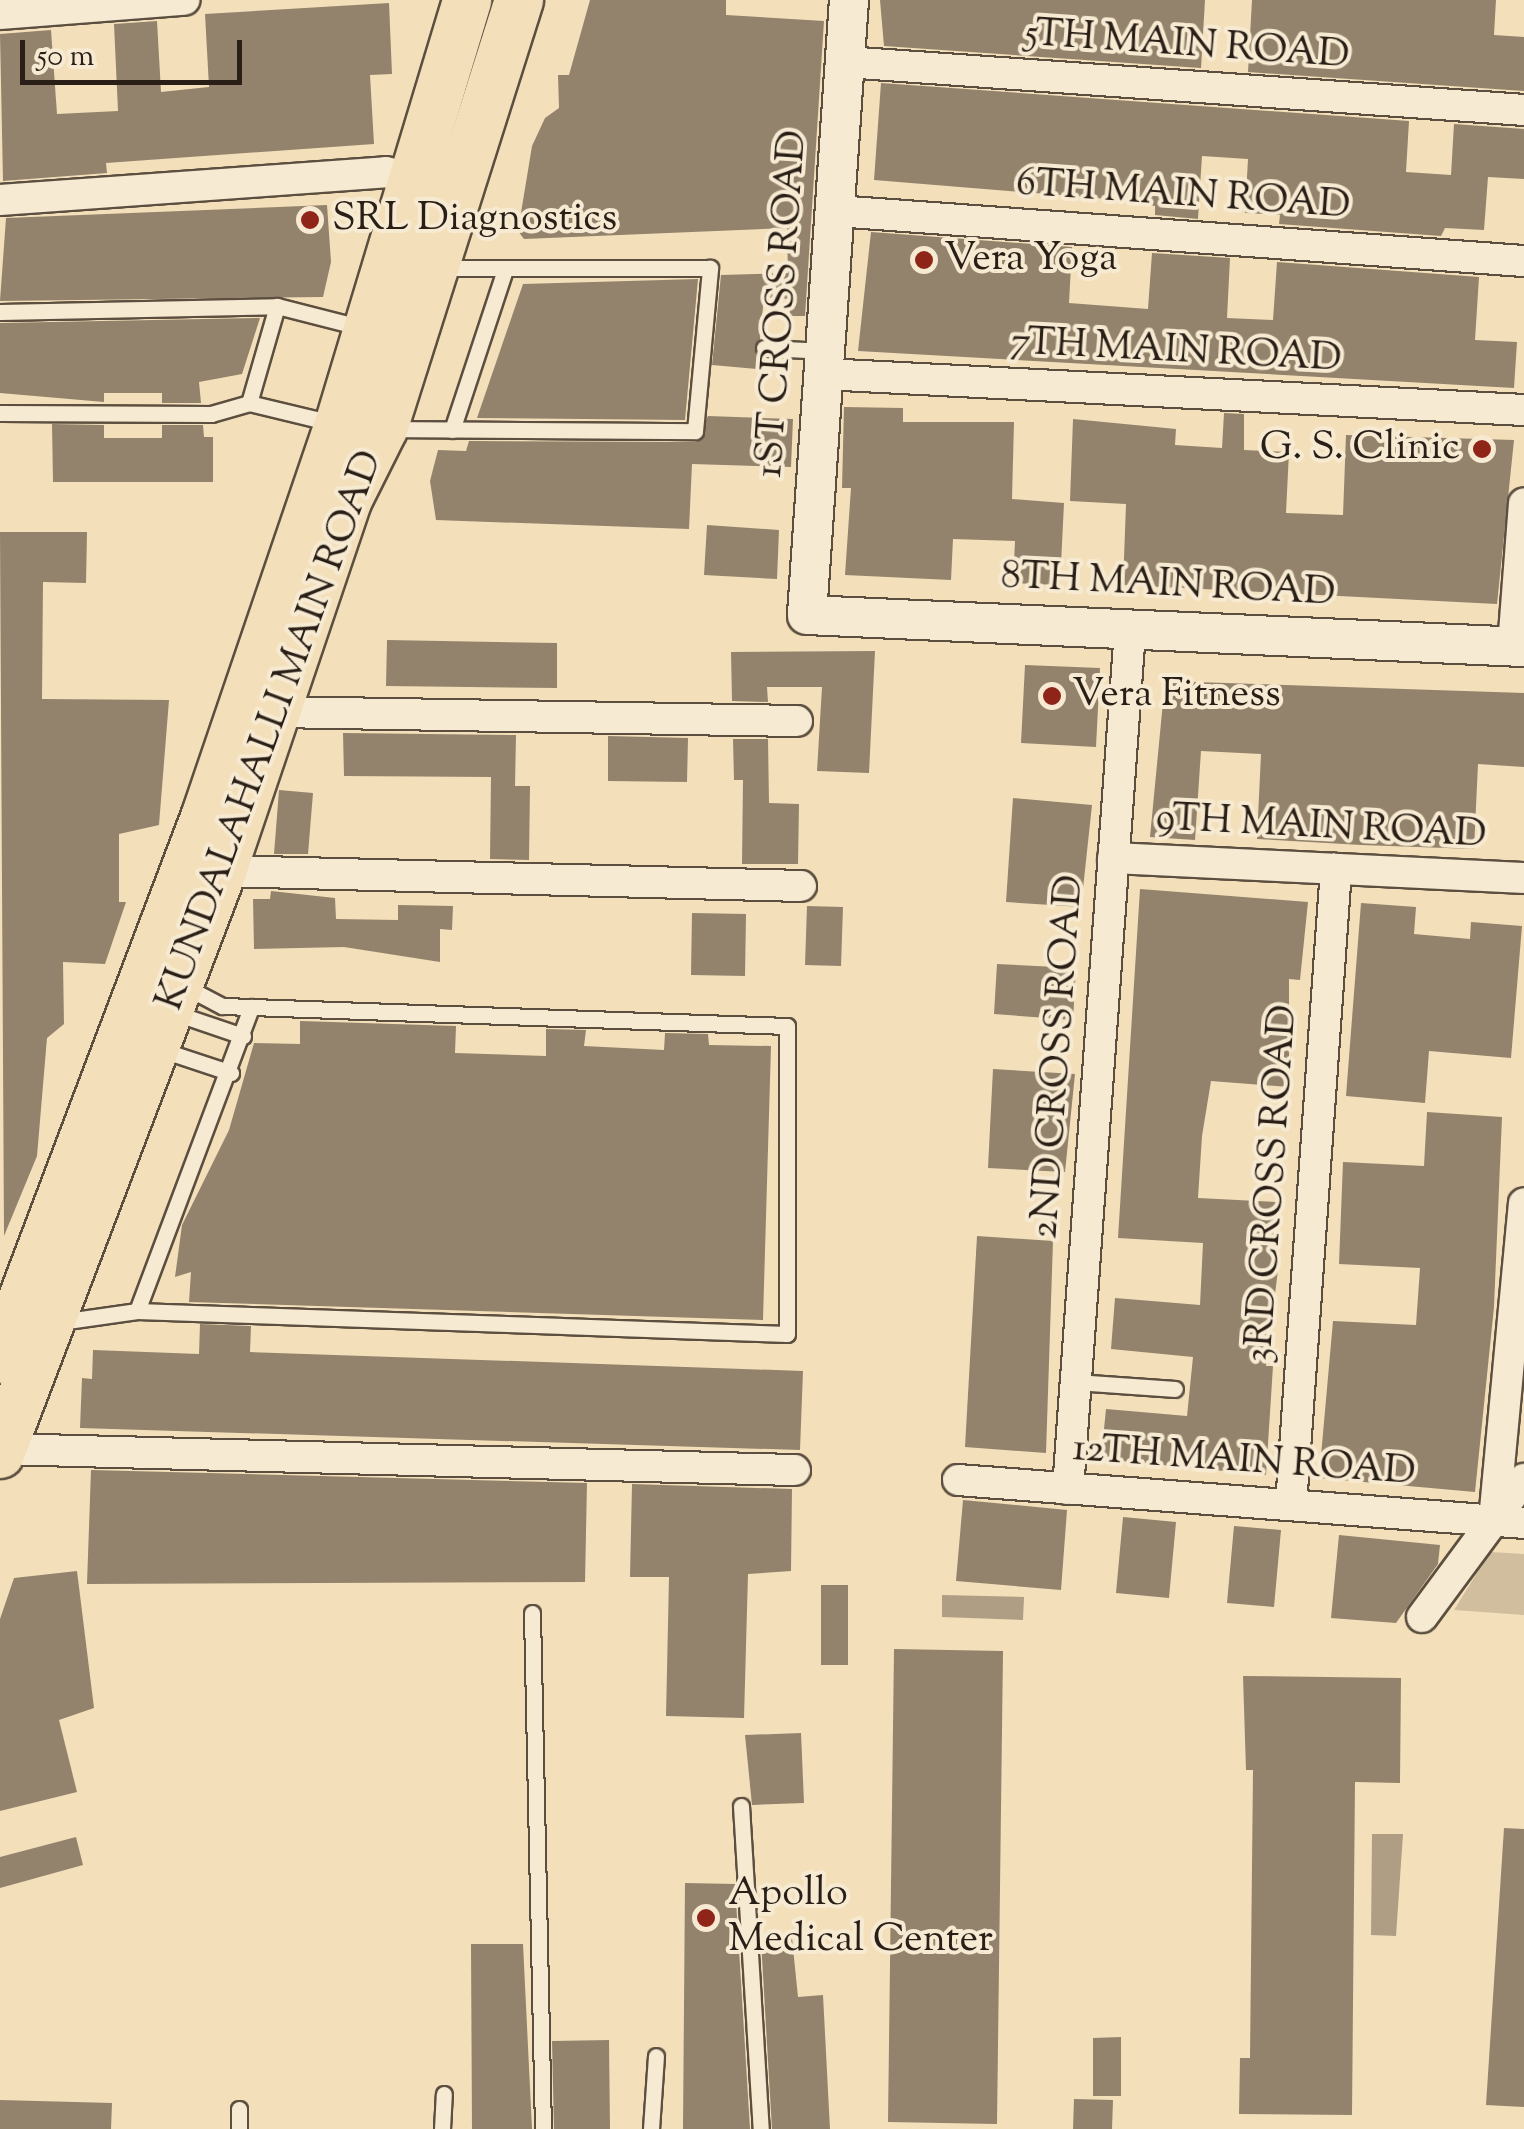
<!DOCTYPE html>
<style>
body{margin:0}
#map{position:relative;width:1524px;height:2129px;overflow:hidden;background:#f3dfba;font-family:"Sorts Mill Goudy",serif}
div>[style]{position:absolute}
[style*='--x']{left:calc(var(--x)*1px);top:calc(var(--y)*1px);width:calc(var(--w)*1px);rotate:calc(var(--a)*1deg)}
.green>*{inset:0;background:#d1be9e}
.water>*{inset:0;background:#af9e83}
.building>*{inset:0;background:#93836c}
.roads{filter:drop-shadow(2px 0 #5c4f40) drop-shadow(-2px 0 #5c4f40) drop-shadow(0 2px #5c4f40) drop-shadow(0 -2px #5c4f40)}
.service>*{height:15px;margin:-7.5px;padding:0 7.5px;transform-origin:7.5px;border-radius:7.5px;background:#f7ead2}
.minor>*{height:30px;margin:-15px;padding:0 15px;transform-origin:15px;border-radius:15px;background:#f7ead2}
.tertiary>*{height:38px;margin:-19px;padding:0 19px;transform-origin:19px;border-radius:19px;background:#f7ead2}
.primary>*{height:48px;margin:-24px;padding:0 24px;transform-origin:24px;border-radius:24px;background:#f3dfba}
.dots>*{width:28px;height:28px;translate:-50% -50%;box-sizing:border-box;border:5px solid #f7ead2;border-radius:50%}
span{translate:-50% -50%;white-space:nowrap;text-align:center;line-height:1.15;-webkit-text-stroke:8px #f7ead2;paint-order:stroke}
.street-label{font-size:40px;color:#2a1f17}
.poi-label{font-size:40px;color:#2a1f17}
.left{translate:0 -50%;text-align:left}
.right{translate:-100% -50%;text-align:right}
.scale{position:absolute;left:20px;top:40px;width:222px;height:45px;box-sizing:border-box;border:5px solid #2a1f17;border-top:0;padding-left:12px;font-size:30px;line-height:35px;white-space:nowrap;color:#2a1f17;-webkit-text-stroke:8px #f7ead2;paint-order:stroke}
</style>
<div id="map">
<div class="green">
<i style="clip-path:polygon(1490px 1552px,1524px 1554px,1524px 1615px,1454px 1610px)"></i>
</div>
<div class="water">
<i style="clip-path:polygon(942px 1595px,1024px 1597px,1023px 1620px,942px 1617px)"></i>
<i style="clip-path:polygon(1372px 1834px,1403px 1834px,1396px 1936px,1371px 1935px)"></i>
</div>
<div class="building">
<i style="clip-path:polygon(590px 0,726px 0,726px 15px,824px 21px,805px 316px,790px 316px,789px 299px,764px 297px,757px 369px,712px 365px,721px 275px,788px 273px,787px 228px,524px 239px,518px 231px,532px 146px,545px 118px,559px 108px,558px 75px,569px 75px)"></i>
<i style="clip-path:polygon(880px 0,1205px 0,1201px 68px,884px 46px)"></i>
<i style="clip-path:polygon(1252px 0,1496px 0,1494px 35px,1524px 37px,1524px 91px,1248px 72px)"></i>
<i style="clip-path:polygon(389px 3px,392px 74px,370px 75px,374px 144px,106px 163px,107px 173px,3px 181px,0 34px,51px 30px,57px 114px,118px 111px,114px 24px,157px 21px,161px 92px,209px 87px,205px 14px)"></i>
<i style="clip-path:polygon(881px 83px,1409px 121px,1406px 172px,1451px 175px,1454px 124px,1524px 129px,1524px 179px,1488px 177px,1484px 230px,1445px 228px,1441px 236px,1279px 224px,1280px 215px,1245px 213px,1248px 159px,1202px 156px,1198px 219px,1155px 215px,1155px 206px,1121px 200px,874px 180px)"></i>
<i style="clip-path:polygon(327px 205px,331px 262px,323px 297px,0 301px,6px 218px)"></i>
<i style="clip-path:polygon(871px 232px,1072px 247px,1069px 303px,1148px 309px,1152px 253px,1230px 258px,1227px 318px,1273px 320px,1277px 262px,1479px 277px,1475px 340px,1517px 342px,1514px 388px,858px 351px)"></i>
<i style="clip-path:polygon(698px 279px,685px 420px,477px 418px,523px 284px)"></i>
<i style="clip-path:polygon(260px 318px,242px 374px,199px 382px,201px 403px,162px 403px,162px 393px,104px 393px,104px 402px,0 393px,0 323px)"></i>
<i style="clip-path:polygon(844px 407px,903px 408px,903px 422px,1014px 422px,1012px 499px,1064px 503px,1060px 585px,1013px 583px,1015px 541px,953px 539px,951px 580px,845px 575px,851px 488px,842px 488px)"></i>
<i style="clip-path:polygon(1224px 413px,1244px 414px,1244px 450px,1289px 452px,1286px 513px,1343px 515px,1346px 435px,1514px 440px,1497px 604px,1123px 585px,1126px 504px,1070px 501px,1073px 419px,1176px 429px,1175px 445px,1222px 448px)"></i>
<i style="clip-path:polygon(708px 416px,793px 419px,791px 467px,692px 464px,689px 529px,436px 520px,430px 481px,438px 450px,466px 451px,469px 441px,696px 442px)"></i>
<i style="clip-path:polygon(52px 424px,104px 425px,104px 438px,162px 438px,162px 425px,203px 425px,204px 437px,213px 437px,213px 482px,53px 482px)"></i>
<i style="clip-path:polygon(707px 525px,779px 530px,777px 579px,704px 575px)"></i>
<i style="clip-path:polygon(0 532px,87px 532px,86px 583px,43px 582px,42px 699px,169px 700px,159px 825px,119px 834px,119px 902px,126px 902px,105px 964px,63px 962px,64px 1024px,47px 1038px,37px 1156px,4px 1236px)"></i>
<i style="clip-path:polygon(387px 640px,557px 643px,557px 688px,386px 686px)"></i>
<i style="clip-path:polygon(875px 651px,869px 773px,817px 771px,822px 687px,767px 687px,768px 702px,732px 701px,731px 652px)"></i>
<i style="clip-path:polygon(1025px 665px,1100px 668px,1096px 747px,1021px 743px)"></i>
<i style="clip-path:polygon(1165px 681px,1524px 693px,1524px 767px,1478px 764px,1474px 849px,1361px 845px,1257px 839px,1261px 754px,1201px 751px,1195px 840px,1150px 837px)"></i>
<i style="clip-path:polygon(343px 733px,516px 735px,515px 786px,530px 786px,529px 860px,490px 859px,491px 777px,344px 776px)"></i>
<i style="clip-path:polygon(608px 736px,688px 738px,687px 782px,608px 781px)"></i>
<i style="clip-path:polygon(733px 739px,768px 739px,769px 803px,799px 804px,798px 864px,742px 864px,743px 780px,734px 780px)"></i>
<i style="clip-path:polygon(279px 790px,313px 793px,308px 854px,274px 854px)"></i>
<i style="clip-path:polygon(1013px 798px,1092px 805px,1081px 907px,1006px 902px)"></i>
<i style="clip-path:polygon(1140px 889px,1308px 902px,1300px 980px,1289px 979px,1289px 1087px,1211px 1081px,1202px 1136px,1198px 1198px,1276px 1202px,1273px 1254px,1280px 1254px,1266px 1366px,1273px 1366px,1266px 1475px,1101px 1459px,1106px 1409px,1187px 1416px,1193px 1357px,1111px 1349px,1115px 1298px,1200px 1305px,1203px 1243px,1118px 1238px)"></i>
<i style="clip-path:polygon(271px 891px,335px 898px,336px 919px,398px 920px,398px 905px,453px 906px,452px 930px,440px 929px,440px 962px,344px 947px,254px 949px,253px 899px,270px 899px)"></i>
<i style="clip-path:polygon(1361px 903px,1416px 907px,1414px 934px,1470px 939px,1471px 922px,1522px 926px,1511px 1058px,1429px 1051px,1425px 1103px,1346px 1096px)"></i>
<i style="clip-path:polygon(807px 906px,843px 907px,841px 966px,805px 965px)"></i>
<i style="clip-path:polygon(692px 913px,746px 914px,745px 976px,691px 975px)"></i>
<i style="clip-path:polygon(997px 964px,1076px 968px,1073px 1020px,994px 1014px)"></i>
<i style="clip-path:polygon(300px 1021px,456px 1026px,455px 1053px,546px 1056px,546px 1029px,586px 1030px,584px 1046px,664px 1050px,665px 1033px,708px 1034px,709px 1045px,771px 1046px,763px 1320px,189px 1302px,191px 1272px,175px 1277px,182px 1225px,229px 1130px,254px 1043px,300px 1044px)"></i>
<i style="clip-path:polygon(993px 1069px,1075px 1074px,1065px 1172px,988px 1168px)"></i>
<i style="clip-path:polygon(1427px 1112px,1502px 1117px,1494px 1307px,1475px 1492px,1319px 1478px,1333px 1321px,1416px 1325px,1420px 1268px,1339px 1264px,1343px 1162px,1424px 1166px)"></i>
<i style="clip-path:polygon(977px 1236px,1053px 1241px,1046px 1453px,965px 1447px)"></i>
<i style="clip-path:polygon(200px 1324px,251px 1326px,250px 1352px,803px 1371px,800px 1450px,80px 1428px,82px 1378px,92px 1379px,93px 1350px,199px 1354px)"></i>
<i style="clip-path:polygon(91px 1470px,587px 1483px,585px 1582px,87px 1584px)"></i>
<i style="clip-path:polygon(632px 1484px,792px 1489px,791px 1571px,748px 1574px,744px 1718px,666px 1716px,669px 1577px,630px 1577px)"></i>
<i style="clip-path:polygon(963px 1500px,1067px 1510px,1061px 1590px,956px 1581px)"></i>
<i style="clip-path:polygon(1123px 1517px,1176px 1522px,1169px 1598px,1116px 1593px)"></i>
<i style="clip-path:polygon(1234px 1526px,1281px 1530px,1274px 1607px,1227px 1603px)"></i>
<i style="clip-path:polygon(1339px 1535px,1440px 1545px,1438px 1564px,1396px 1623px,1331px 1618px)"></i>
<i style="clip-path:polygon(77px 1571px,94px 1708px,59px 1720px,77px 1792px,0 1811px,0 1619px,14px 1578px)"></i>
<i style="clip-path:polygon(821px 1585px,848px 1585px,848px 1665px,821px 1665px)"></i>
<i style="clip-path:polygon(894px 1649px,1003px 1651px,997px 2124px,888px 2122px)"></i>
<i style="clip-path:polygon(1243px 1676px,1401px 1678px,1400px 1783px,1355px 1782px,1352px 2115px,1239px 2114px,1240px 2058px,1250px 2058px,1253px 1770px,1246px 1770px)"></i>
<i style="clip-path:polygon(801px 1733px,804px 1803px,752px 1805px,745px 1735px)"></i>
<i style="clip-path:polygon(1504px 1828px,1524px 1829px,1524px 2107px,1486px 2105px)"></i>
<i style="clip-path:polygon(76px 1837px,83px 1865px,0 1888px,0 1857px)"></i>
<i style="clip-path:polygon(685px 1883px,735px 1884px,750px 2129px,683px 2129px)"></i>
<i style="clip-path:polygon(792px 1938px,798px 1997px,823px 1995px,830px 2129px,772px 2129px,761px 1941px)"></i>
<i style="clip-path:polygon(471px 1944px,523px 1944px,532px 2129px,472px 2129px)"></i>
<i style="clip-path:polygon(1121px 2037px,1121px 2096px,1093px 2096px,1093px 2038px)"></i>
<i style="clip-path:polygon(609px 2040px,610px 2129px,554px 2129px,552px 2041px)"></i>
<i style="clip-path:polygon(1074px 2099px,1113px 2100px,1112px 2129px,1073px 2129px)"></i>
<i style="clip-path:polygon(0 2100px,112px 2103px,111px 2129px,0 2129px)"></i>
</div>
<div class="roads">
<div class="service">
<i style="--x:0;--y:312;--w:277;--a:-1.2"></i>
<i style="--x:277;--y:306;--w:89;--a:14.3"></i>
<i style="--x:764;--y:348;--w:61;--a:2.8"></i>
<i style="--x:249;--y:403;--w:101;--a:-73.9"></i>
<i style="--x:0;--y:413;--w:211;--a:0.3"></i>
<i style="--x:211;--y:414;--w:40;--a:-16"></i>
<i style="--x:249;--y:403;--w:85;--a:13.5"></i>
<i style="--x:387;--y:429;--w:308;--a:0.4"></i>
<i style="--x:695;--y:431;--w:164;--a:-84.7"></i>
<i style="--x:710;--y:268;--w:270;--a:180"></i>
<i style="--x:452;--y:430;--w:165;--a:-71.7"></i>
<i style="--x:172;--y:1012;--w:75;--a:18.7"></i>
<i style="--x:159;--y:1049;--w:76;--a:18.4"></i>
<i style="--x:137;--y:1311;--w:325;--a:-69.4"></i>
<i style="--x:60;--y:1322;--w:78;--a:-8.1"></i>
<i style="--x:137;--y:1311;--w:650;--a:2.03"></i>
<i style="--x:787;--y:1334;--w:308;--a:-90"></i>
<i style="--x:787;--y:1026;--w:565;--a:-177.97"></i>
<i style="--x:222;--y:1006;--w:41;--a:-152.2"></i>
<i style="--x:1076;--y:1382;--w:99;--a:4"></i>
<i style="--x:532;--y:1613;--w:516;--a:88.78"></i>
<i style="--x:741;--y:1806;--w:324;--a:86.5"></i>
<i style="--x:239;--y:2129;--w:20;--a:-90"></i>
<i style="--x:442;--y:2129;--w:35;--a:-87"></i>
<i style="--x:651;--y:2129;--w:73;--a:-86.1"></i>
</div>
<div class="minor">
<i style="--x:0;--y:14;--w:185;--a:-4.4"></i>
<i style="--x:845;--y:62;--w:681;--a:4.04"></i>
<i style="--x:0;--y:200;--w:387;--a:-4.1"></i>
<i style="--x:386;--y:172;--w:29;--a:14"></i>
<i style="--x:836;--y:211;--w:690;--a:4.16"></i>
<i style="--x:823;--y:374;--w:702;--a:2.94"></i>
<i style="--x:1513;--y:646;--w:143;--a:-85.6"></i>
<i style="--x:276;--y:712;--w:521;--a:0.99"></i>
<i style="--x:1113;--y:858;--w:411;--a:2.8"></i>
<i style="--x:222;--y:871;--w:579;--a:1.48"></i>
<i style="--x:2;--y:1449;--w:793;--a:1.52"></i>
<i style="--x:958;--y:1480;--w:568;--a:4.34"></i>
<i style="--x:1068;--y:1489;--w:861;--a:-85.87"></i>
<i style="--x:1291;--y:1505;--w:638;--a:-85.95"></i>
<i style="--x:1494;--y:1520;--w:318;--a:-84.6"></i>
<i style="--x:1422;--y:1617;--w:172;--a:-53.5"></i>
</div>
<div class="tertiary">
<i style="--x:849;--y:0;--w:616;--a:93.91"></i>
<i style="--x:807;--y:615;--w:718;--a:2.56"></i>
</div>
<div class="primary">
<i style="--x:0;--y:1359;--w:582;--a:-69.26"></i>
<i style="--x:206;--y:815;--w:412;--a:-71.2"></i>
<i style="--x:339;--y:425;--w:444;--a:-73.2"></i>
<i style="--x:0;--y:1454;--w:624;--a:-69.15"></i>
<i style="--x:222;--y:871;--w:391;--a:-71.3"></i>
<i style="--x:347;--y:501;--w:80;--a:-63.4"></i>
<i style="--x:383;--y:429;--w:450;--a:-72.4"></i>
</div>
</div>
<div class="dots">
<i style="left:310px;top:220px;background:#8f2418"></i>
<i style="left:924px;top:260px;background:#8f2418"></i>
<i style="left:1482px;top:449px;background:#8f2418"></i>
<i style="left:1052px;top:696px;background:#8f2418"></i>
<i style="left:706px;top:1918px;background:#8f2418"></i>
</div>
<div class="street-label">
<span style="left:1187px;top:46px;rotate:4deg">5TH MAIN ROAD</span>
<span style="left:1183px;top:196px;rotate:4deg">6TH MAIN ROAD</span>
<span style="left:783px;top:304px;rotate:-86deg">1ST CROSS ROAD</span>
<span style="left:1176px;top:352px;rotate:3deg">7TH MAIN ROAD</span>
<span style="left:1168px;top:586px;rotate:3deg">8TH MAIN ROAD</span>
<span style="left:271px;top:731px;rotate:-70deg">KUNDALAHALLI MAIN ROAD</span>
<span style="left:1321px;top:828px;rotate:3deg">9TH MAIN ROAD</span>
<span style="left:1059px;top:1057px;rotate:-86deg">2ND CROSS ROAD</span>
<span style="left:1273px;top:1184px;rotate:-86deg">3RD CROSS ROAD</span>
<span style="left:1244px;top:1462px;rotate:4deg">12TH MAIN ROAD</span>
</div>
<div class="poi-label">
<span class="left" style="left:332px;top:220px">SRL Diagnostics</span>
<span class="left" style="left:944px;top:260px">Vera Yoga</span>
<span class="right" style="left:1460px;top:449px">G. S. Clinic</span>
<span class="left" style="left:1072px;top:696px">Vera Fitness</span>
<span class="left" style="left:728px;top:1918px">Apollo<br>Medical Center</span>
</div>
<div class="scale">50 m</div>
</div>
